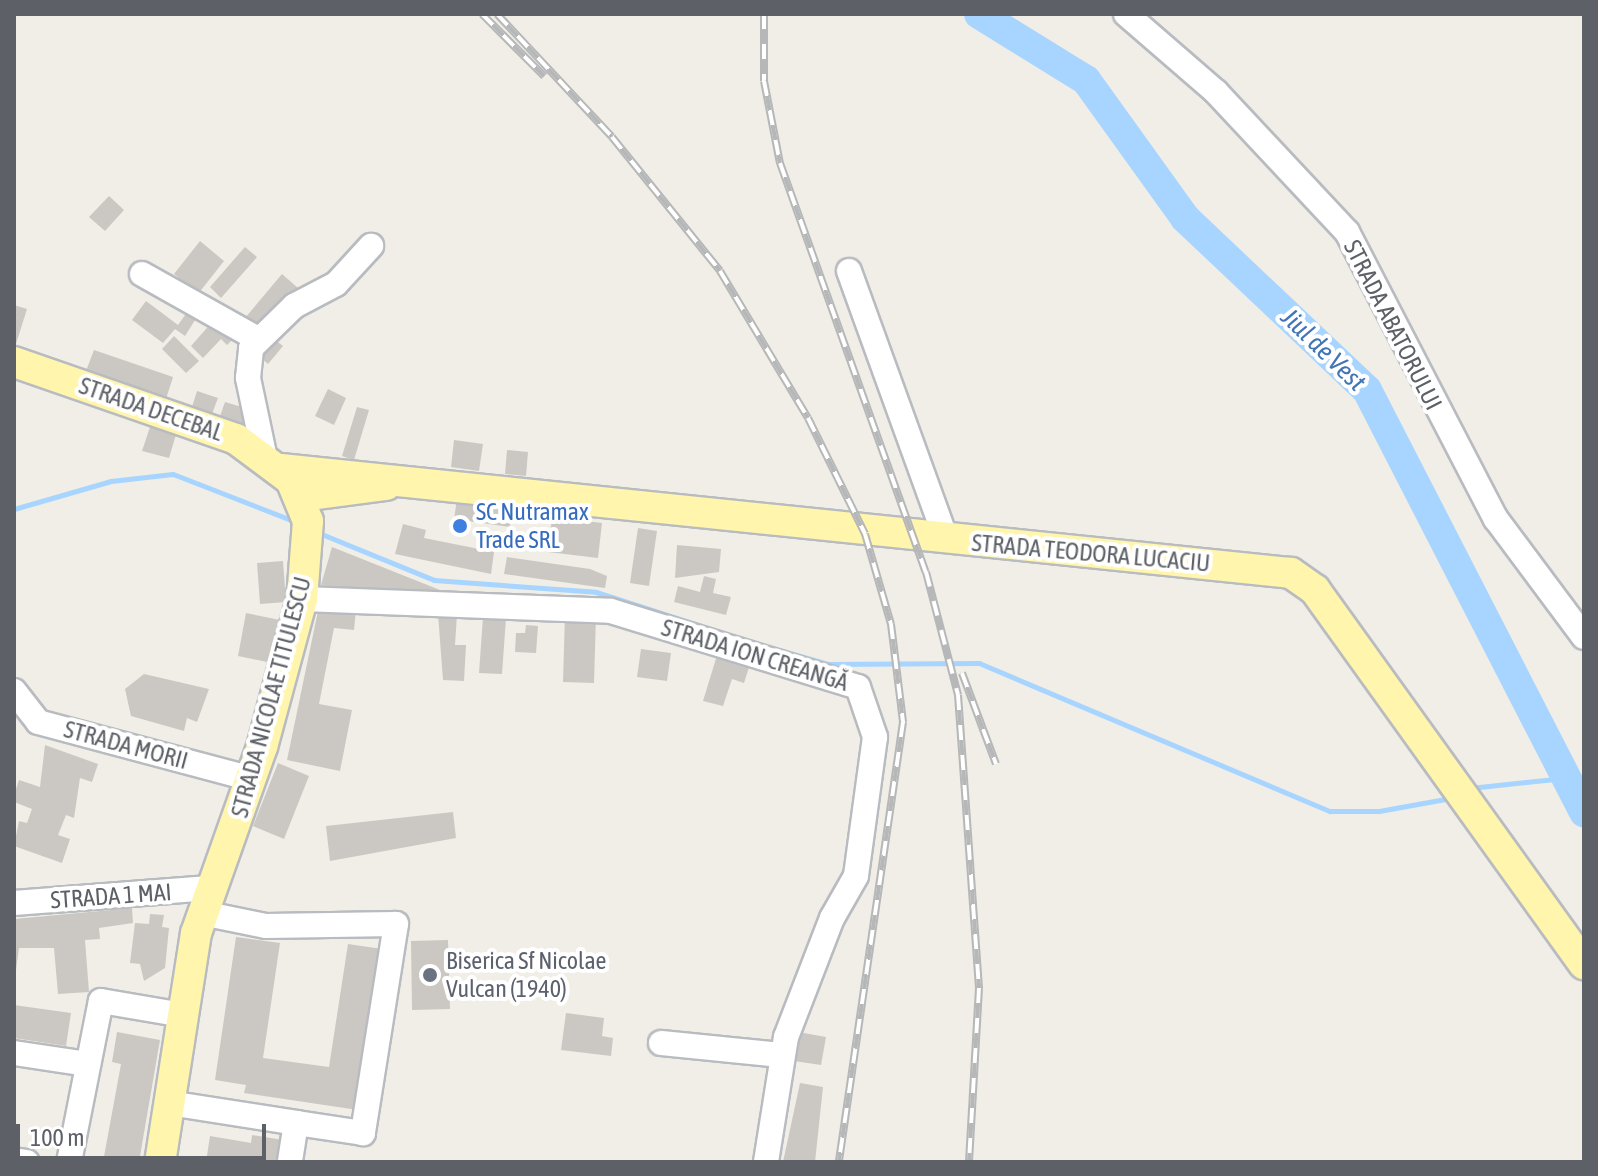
<!DOCTYPE html>
<meta charset="utf-8">
<style>
body{margin:0}
#map{position:relative;width:1598px;height:1176px;overflow:hidden;background:#f0eee6;font-family:"Asap Condensed",sans-serif}
div>[style]{position:absolute}
[style*='--x']{left:calc(var(--x)*1px);top:calc(var(--y)*1px);width:calc(var(--w)*1px);rotate:calc(var(--a)*1deg)}
.stream>*{height:5px;margin:-2.5px;padding:0 2.5px;transform-origin:2.5px;border-radius:2.5px;background:#a7d5ff}
.river>*{height:30px;margin:-15px;padding:0 15px;transform-origin:15px;border-radius:15px;background:#a7d5ff}
.building>*{inset:0;background:#cbc8c3}
.roads{filter:drop-shadow(2px 0 #b8bbc0) drop-shadow(-2px 0 #b8bbc0) drop-shadow(0 2px #b8bbc0) drop-shadow(0 -2px #b8bbc0)}
.minor>*{height:24px;margin:-12px;padding:0 12px;transform-origin:12px;border-radius:12px;background:#fff}
.major>*{height:30px;margin:-15px;padding:0 15px;transform-origin:15px;border-radius:15px;background:#fff5ac}
.rail>*{height:8px;margin-top:-4px;transform-origin:0;background:repeating-linear-gradient(90deg,#fff 0 15px,#b6b7b8 0 30px);box-sizing:border-box;border-block:2px solid #b6b7b8}
.dots>*{width:22px;height:22px;translate:-50% -50%;box-sizing:border-box;border:4px solid #fff;border-radius:50%}
span{translate:-50% -50%;white-space:nowrap;text-align:center;line-height:1.15;-webkit-text-stroke:8px #fff;paint-order:stroke}
.street-label{font-size:24px;color:#5d6167}
.shop-label{font-size:24px;color:#366cbe}
.left{translate:0 -50%;text-align:left}
.worship-label{font-size:24px;color:#5b616d}
.water-label{font-size:26px;color:#4175b4;font-style:italic}
.frame{position:absolute;inset:0;border:16px solid #5d6167;pointer-events:none}
.scale{position:absolute;left:16px;top:1124px;width:250px;height:36px;box-sizing:border-box;border:4px solid #5d6167;border-top:0;padding-left:10px;font-size:24px;line-height:28px;white-space:nowrap;color:#5d6167;-webkit-text-stroke:6px #fff;paint-order:stroke}
</style>
<div id="map">
<div class="stream">
<i style="--x:14;--y:509;--w:101;--a:-16.1"></i>
<i style="--x:111;--y:481;--w:62;--a:-6.4"></i>
<i style="--x:173;--y:474;--w:132;--a:21.3"></i>
<i style="--x:319;--y:533;--w:124;--a:22.2"></i>
<i style="--x:434;--y:580;--w:162;--a:4.2"></i>
<i style="--x:596;--y:592;--w:143;--a:17.9"></i>
<i style="--x:772;--y:648;--w:58;--a:15.9"></i>
<i style="--x:828;--y:664;--w:151;--a:-0.4"></i>
<i style="--x:979;--y:663;--w:381;--a:22.9"></i>
<i style="--x:1330;--y:811;--w:49;--a:0"></i>
<i style="--x:1379;--y:811;--w:73;--a:-10.2"></i>
<i style="--x:1470;--y:788;--w:95;--a:-6.1"></i>
</div>
<div class="river">
<i style="--x:979;--y:14;--w:126;--a:31.7"></i>
<i style="--x:1086;--y:80;--w:170;--a:54.3"></i>
<i style="--x:1185;--y:218;--w:250;--a:43.4"></i>
<i style="--x:1367;--y:390;--w:475;--a:62.8"></i>
</div>
<div class="building">
<i style="clip-path:polygon(109px 196px,124px 210px,105px 231px,89px 217px)"></i>
<i style="clip-path:polygon(200px 241px,224px 261px,198px 294px,174px 274px)"></i>
<i style="clip-path:polygon(245px 247px,257px 257px,221px 298px,210px 287px)"></i>
<i style="clip-path:polygon(282px 274px,298px 288px,260px 331px,245px 318px)"></i>
<i style="clip-path:polygon(146px 301px,178px 325px,188px 311px,197px 317px,185px 336px,175px 329px,163px 343px,132px 320px)"></i>
<i style="clip-path:polygon(14px 305px,27px 309px,15px 347px,14px 347px)"></i>
<i style="clip-path:polygon(213px 321px,233px 339px,227px 345px,221px 339px,203px 358px,191px 346px)"></i>
<i style="clip-path:polygon(269px 335px,283px 346px,268px 364px,255px 353px)"></i>
<i style="clip-path:polygon(174px 336px,199px 361px,186px 373px,162px 349px)"></i>
<i style="clip-path:polygon(94px 350px,173px 377px,166px 399px,86px 371px)"></i>
<i style="clip-path:polygon(328px 389px,346px 398px,334px 425px,315px 416px)"></i>
<i style="clip-path:polygon(197px 391px,218px 398px,212px 414px,192px 407px)"></i>
<i style="clip-path:polygon(225px 402px,252px 410px,247px 428px,219px 419px)"></i>
<i style="clip-path:polygon(357px 407px,369px 410px,354px 460px,342px 456px)"></i>
<i style="clip-path:polygon(151px 424px,177px 431px,169px 458px,142px 451px)"></i>
<i style="clip-path:polygon(454px 440px,483px 444px,479px 471px,451px 467px)"></i>
<i style="clip-path:polygon(507px 450px,528px 452px,526px 476px,505px 474px)"></i>
<i style="clip-path:polygon(457px 499px,512px 506px,510px 527px,454px 519px)"></i>
<i style="clip-path:polygon(552px 517px,602px 523px,598px 558px,548px 552px)"></i>
<i style="clip-path:polygon(403px 524px,426px 530px,424px 538px,494px 552px,491px 574px,395px 554px)"></i>
<i style="clip-path:polygon(638px 528px,657px 531px,649px 586px,630px 583px)"></i>
<i style="clip-path:polygon(677px 545px,721px 549px,719px 572px,675px 578px)"></i>
<i style="clip-path:polygon(332px 547px,445px 592px,441px 605px,321px 585px)"></i>
<i style="clip-path:polygon(507px 557px,590px 569px,607px 576px,605px 588px,504px 574px)"></i>
<i style="clip-path:polygon(283px 561px,286px 602px,260px 604px,257px 563px)"></i>
<i style="clip-path:polygon(704px 576px,716px 579px,713px 593px,731px 597px,726px 615px,674px 602px,678px 586px,700px 592px)"></i>
<i style="clip-path:polygon(319px 606px,356px 610px,354px 630px,334px 628px,319px 704px,352px 710px,340px 771px,287px 760px)"></i>
<i style="clip-path:polygon(246px 613px,280px 620px,272px 663px,238px 656px)"></i>
<i style="clip-path:polygon(438px 614px,457px 615px,455px 645px,466px 645px,464px 681px,443px 680px)"></i>
<i style="clip-path:polygon(565px 614px,596px 615px,594px 683px,563px 682px)"></i>
<i style="clip-path:polygon(483px 617px,506px 618px,502px 674px,479px 673px)"></i>
<i style="clip-path:polygon(526px 625px,538px 626px,536px 653px,515px 652px,516px 633px,525px 633px)"></i>
<i style="clip-path:polygon(641px 649px,671px 653px,667px 681px,637px 677px)"></i>
<i style="clip-path:polygon(718px 652px,751px 661px,744px 683px,732px 679px,723px 706px,703px 701px)"></i>
<i style="clip-path:polygon(144px 674px,209px 689px,197px 722px,187px 718px,184px 731px,131px 716px,125px 689px)"></i>
<i style="clip-path:polygon(45px 745px,98px 764px,92px 782px,80px 778px,74px 818px,66px 815px,58px 835px,70px 839px,62px 863px,14px 846px,19px 821px,27px 823px,32px 809px,14px 802px,14px 795px,19px 780px,40px 787px)"></i>
<i style="clip-path:polygon(278px 763px,309px 776px,284px 839px,253px 826px)"></i>
<i style="clip-path:polygon(453px 812px,456px 838px,330px 861px,326px 826px)"></i>
<i style="clip-path:polygon(132px 908px,133px 923px,99px 928px,100px 939px,85px 940px,89px 992px,58px 994px,54px 948px,19px 948px,14px 985px,14px 919px)"></i>
<i style="clip-path:polygon(150px 914px,164px 915px,162px 927px,169px 928px,165px 968px,144px 981px,140px 964px,130px 963px,135px 923px,149px 924px)"></i>
<i style="clip-path:polygon(236px 937px,280px 943px,263px 1058px,329px 1067px,348px 944px,382px 949px,358px 1110px,244px 1093px,246px 1085px,215px 1080px)"></i>
<i style="clip-path:polygon(448px 940px,450px 1009px,412px 1010px,411px 941px)"></i>
<i style="clip-path:polygon(14px 1005px,71px 1013px,66px 1046px,14px 1038px)"></i>
<i style="clip-path:polygon(566px 1013px,604px 1018px,602px 1036px,613px 1038px,611px 1056px,561px 1050px)"></i>
<i style="clip-path:polygon(117px 1032px,160px 1040px,139px 1162px,103px 1162px,121px 1064px,112px 1062px)"></i>
<i style="clip-path:polygon(798px 1032px,826px 1037px,821px 1065px,794px 1061px)"></i>
<i style="clip-path:polygon(800px 1083px,823px 1087px,815px 1162px,783px 1162px)"></i>
<i style="clip-path:polygon(252px 1135px,289px 1141px,286px 1162px,206px 1162px,210px 1136px,251px 1143px)"></i>
</div>
<div class="roads">
<div class="minor">
<i style="--x:1126;--y:14;--w:119;--a:40.9"></i>
<i style="--x:1216;--y:92;--w:192;--a:46.9"></i>
<i style="--x:1347;--y:232;--w:323;--a:62.6"></i>
<i style="--x:1496;--y:519;--w:147;--a:53.3"></i>
<i style="--x:849;--y:271;--w:285;--a:70.1"></i>
<i style="--x:142;--y:274;--w:131;--a:29.3"></i>
<i style="--x:264;--y:454;--w:78;--a:-101.9"></i>
<i style="--x:248;--y:378;--w:30;--a:-84"></i>
<i style="--x:251;--y:348;--w:60;--a:-44.3"></i>
<i style="--x:294;--y:306;--w:47;--a:-27.6"></i>
<i style="--x:336;--y:284;--w:52;--a:-47.4"></i>
<i style="--x:302;--y:599;--w:309;--a:2.2"></i>
<i style="--x:611;--y:611;--w:258;--a:17.1"></i>
<i style="--x:858;--y:687;--w:53;--a:71.2"></i>
<i style="--x:875;--y:737;--w:140;--a:97.8"></i>
<i style="--x:856;--y:876;--w:48;--a:119.7"></i>
<i style="--x:832;--y:918;--w:128;--a:111.1"></i>
<i style="--x:786;--y:1037;--w:127;--a:99.1"></i>
<i style="--x:14;--y:691;--w:39;--a:52"></i>
<i style="--x:38;--y:722;--w:221;--a:14.9"></i>
<i style="--x:14;--y:903;--w:196;--a:-4.4"></i>
<i style="--x:202;--y:913;--w:65;--a:11.5"></i>
<i style="--x:266;--y:926;--w:130;--a:-0.9"></i>
<i style="--x:396;--y:924;--w:212;--a:99"></i>
<i style="--x:363;--y:1133;--w:68;--a:-171.5"></i>
<i style="--x:661;--y:1043;--w:121;--a:5.7"></i>
<i style="--x:14;--y:1053;--w:75;--a:8.5"></i>
<i style="--x:169;--y:1103;--w:129;--a:8.9"></i>
<i style="--x:296;--y:1123;--w:39;--a:99"></i>
<i style="--x:14;--y:1160;--w:13;--a:9"></i>
<i style="--x:69;--y:1162;--w:164;--a:-78.8"></i>
<i style="--x:101;--y:1001;--w:83;--a:9.7"></i>
</div>
<div class="major">
<i style="--x:14;--y:362;--w:235;--a:19.1"></i>
<i style="--x:236;--y:439;--w:69;--a:36.7"></i>
<i style="--x:291;--y:480;--w:44;--a:67.5"></i>
<i style="--x:308;--y:521;--w:78;--a:94.4"></i>
<i style="--x:302;--y:599;--w:153;--a:105.1"></i>
<i style="--x:262;--y:747;--w:197;--a:109.5"></i>
<i style="--x:196;--y:933;--w:232;--a:98.9"></i>
<i style="--x:281;--y:469;--w:1015;--a:5.88"></i>
<i style="--x:1291;--y:573;--w:29;--a:35"></i>
<i style="--x:1315;--y:590;--w:461;--a:54.3"></i>
<i style="--x:301;--y:496;--w:86;--a:-7.4"></i>
</div>
</div>
<div class="rail">
<i style="--x:482;--y:14;--w:88;--a:45"></i>
<i style="--x:497;--y:14;--w:168;--a:46.9"></i>
<i style="--x:612;--y:137;--w:172;--a:51.1"></i>
<i style="--x:720;--y:271;--w:171;--a:59.1"></i>
<i style="--x:808;--y:418;--w:129;--a:63.8"></i>
<i style="--x:865;--y:534;--w:94;--a:73.9"></i>
<i style="--x:891;--y:624;--w:99;--a:83"></i>
<i style="--x:903;--y:722;--w:445;--a:98.3"></i>
<i style="--x:764;--y:14;--w:67;--a:90"></i>
<i style="--x:764;--y:81;--w:84;--a:79"></i>
<i style="--x:780;--y:163;--w:434;--a:70.4"></i>
<i style="--x:926;--y:572;--w:127;--a:75.4"></i>
<i style="--x:958;--y:695;--w:294;--a:85.9"></i>
<i style="--x:979;--y:988;--w:174;--a:93.3"></i>
<i style="--x:962;--y:673;--w:97;--a:69.5"></i>
</div>
<div class="dots">
<i style="left:460px;top:526px;background:#3f7fe0"></i>
<i style="left:430px;top:975px;background:#6b7280"></i>
</div>
<div class="street-label">
<span style="left:1393px;top:325px;rotate:63deg">STRADA ABATORULUI</span>
<span style="left:151px;top:409px;rotate:19deg">STRADA DECEBAL</span>
<span style="left:1091px;top:553px;rotate:5deg">STRADA TEODORA LUCACIU</span>
<span style="left:755px;top:655px;rotate:17deg">STRADA ION CREANGĂ</span>
<span style="left:271px;top:697px;rotate:-75deg">STRADA NICOLAE TITULESCU</span>
<span style="left:126px;top:745px;rotate:15deg">STRADA MORII</span>
<span style="left:111px;top:896px;rotate:-4deg">STRADA 1 MAI</span>
</div>
<div class="shop-label">
<span class="left" style="left:476px;top:526px">SC Nutramax<br>Trade SRL</span>
</div>
<div class="worship-label">
<span class="left" style="left:446px;top:975px">Biserica Sf Nicolae<br>Vulcan (1940)</span>
</div>
<div class="water-label">
<span style="left:1323px;top:350px;rotate:44deg">Jiul de Vest</span>
</div>
<div class="frame"></div>
<div class="scale">100 m</div>
</div>
